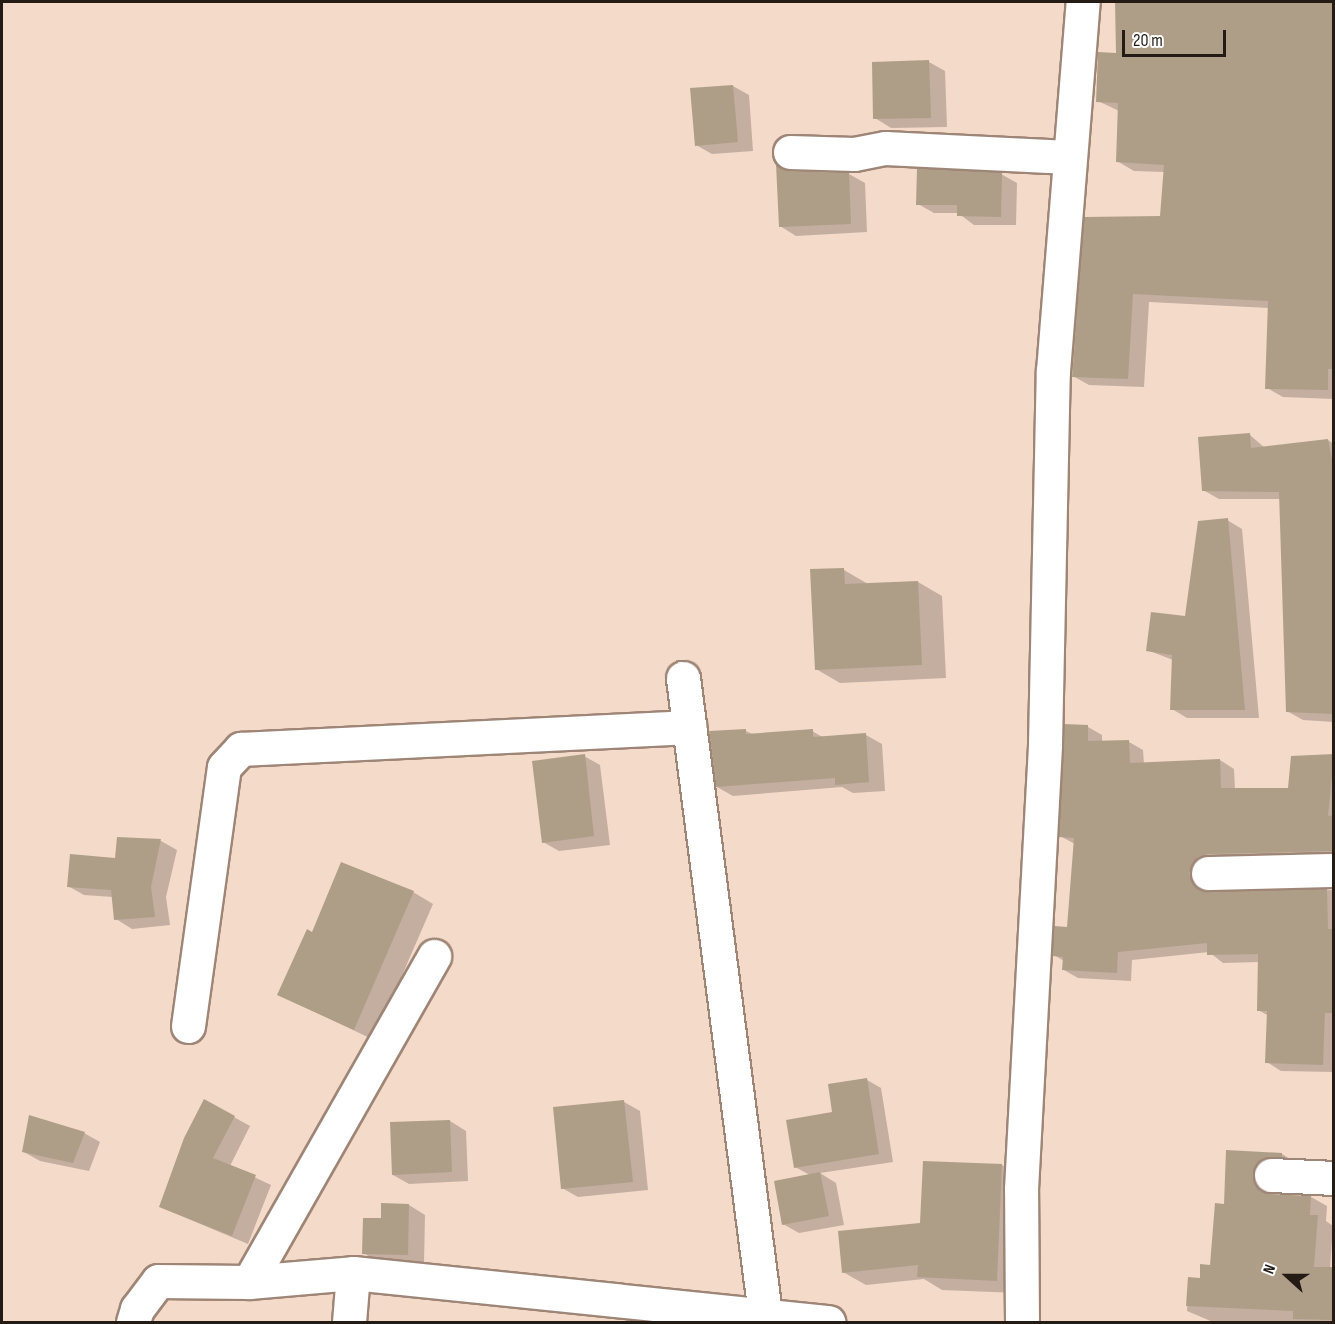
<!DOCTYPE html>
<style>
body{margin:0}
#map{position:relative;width:1335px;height:1324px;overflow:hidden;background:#f4dac9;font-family:"Sofia Sans Condensed",sans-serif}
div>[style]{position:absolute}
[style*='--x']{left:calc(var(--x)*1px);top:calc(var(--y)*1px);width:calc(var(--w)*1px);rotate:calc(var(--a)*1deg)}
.shadow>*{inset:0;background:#0003}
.building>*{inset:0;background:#ae9e88}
.roads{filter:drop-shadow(2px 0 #9e8677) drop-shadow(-2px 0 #9e8677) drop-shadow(0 2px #9e8677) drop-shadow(0 -2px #9e8677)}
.minor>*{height:33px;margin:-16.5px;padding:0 16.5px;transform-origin:16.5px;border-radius:16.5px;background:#fff}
span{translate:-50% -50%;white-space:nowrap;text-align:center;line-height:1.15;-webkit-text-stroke:6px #fff;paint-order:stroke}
.frame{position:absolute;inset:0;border:3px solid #241b15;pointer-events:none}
.north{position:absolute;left:1257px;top:1246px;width:60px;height:60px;-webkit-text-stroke:4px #fff;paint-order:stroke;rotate:291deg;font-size:16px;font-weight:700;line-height:24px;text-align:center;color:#241b15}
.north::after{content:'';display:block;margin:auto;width:21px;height:27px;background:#241b15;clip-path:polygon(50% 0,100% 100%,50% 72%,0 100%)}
.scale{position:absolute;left:1122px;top:30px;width:104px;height:27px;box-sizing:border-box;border:3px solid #241b15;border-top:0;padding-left:8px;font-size:18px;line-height:21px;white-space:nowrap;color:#241b15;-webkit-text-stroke:4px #fff;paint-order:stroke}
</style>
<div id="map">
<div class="shadow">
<i style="clip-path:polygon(1117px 2px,1334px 2px,1334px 399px,1283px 397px,1267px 388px,1269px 308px,1149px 302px,1144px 387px,1089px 385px,1073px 376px,1161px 217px,1165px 172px,1134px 171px,1117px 161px,1119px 111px,1098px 101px,1118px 55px)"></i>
<i style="clip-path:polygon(929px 62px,945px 71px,947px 127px,891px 128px,875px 118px)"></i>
<i style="clip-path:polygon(733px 86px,749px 95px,753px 151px,712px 154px,696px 145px)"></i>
<i style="clip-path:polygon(849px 174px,865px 183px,867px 232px,796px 236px,780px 226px)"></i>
<i style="clip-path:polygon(1001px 174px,1017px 183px,1016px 225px,974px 225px,958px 213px,934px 213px,918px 204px)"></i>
<i style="clip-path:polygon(1250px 435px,1265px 448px,1328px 440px,1334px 444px,1334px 722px,1303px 720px,1287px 711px,1281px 499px,1219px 499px,1203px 490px)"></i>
<i style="clip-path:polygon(1227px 520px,1242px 529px,1259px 718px,1187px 718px,1172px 709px,1173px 660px,1147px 650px,1186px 617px)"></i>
<i style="clip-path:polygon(844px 570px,868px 584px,918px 582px,942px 596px,946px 678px,840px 683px,816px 669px)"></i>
<i style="clip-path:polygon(1088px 727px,1102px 735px,1102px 742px,1129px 742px,1143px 750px,1144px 764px,1220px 760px,1234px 769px,1235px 790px,1290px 789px,1334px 755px,1334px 859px,1203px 883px,1209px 893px,1334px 890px,1334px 1072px,1281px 1071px,1267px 1062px,1269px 1016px,1258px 1010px,1259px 962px,1223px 963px,1209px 952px,1132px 960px,1131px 981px,1078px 978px,1064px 970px,1064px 961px,1054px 955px,1069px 928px,1075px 844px,1060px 836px)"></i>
<i style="clip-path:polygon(746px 731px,754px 735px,812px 731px,824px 738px,866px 735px,882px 744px,885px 791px,853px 793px,842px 787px,733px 796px,717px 787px)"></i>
<i style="clip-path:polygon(584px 756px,600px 765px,610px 845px,559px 851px,543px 842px)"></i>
<i style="clip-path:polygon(118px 838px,161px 841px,177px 850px,166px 897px,170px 925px,132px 929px,116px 919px,113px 897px,84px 895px,68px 886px,117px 859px)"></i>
<i style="clip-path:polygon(413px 892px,433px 904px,374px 1040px,279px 995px,313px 934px)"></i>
<i style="clip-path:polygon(867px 1080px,881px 1088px,893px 1162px,820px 1173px,836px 1183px,844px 1225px,799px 1233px,783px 1224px,810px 1175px,795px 1167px,833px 1113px)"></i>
<i style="clip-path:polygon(205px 1101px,250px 1126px,230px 1166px,271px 1185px,248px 1244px,160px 1207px)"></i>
<i style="clip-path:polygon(624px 1102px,640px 1111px,648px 1190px,578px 1197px,562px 1188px)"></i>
<i style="clip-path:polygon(450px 1121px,466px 1131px,468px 1181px,409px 1184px,393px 1175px)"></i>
<i style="clip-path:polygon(84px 1133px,100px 1142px,89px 1171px,40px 1161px,24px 1152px)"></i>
<i style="clip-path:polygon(1228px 1152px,1282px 1154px,1297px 1163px,1271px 1173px,1270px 1194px,1311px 1197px,1327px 1206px,1326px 1221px,1333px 1226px,1330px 1269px,1334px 1269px,1334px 1322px,1213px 1322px,1187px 1311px,1189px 1279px,1202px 1279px,1211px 1266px,1225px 1205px)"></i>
<i style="clip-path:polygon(1002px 1165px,1024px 1178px,1019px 1293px,942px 1290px,924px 1279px,866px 1285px,843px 1272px,921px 1225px)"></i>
<i style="clip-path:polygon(409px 1205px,425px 1215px,424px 1263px,379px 1262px,363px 1253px,383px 1220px)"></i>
</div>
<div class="building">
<i style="clip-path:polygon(1115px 2px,1334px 2px,1334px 369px,1328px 369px,1328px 390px,1265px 389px,1268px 301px,1133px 294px,1128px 379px,1072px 377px,1084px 217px,1160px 216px,1164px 165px,1116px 162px,1118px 103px,1096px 102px,1098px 52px,1116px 53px)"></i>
<i style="clip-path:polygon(929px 60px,931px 118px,873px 119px,872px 62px)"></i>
<i style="clip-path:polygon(733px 85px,738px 142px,695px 146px,690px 88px)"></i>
<i style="clip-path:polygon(776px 164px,789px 171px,849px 173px,851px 224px,779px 227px)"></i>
<i style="clip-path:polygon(917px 168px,1002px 172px,1001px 217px,957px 216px,957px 205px,916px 205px)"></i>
<i style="clip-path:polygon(1250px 433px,1251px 448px,1328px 439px,1334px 470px,1334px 714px,1286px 712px,1279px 492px,1202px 491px,1198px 437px)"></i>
<i style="clip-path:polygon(1228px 518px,1245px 710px,1170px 710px,1172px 655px,1146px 651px,1151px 612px,1185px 616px,1198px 521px)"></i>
<i style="clip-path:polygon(844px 568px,845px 584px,918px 581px,922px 665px,815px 670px,810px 569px)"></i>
<i style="clip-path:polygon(1064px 724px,1088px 725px,1088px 741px,1129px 740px,1130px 763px,1220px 759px,1221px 788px,1288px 788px,1291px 756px,1334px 754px,1328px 816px,1334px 815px,1334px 851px,1208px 854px,1198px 857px,1189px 873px,1192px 883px,1208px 892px,1327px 889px,1328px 929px,1334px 929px,1334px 1013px,1325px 1013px,1323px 1065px,1265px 1063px,1267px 1011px,1257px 1011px,1258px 954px,1207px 955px,1207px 943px,1118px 952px,1117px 973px,1062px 970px,1063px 957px,1052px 956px,1054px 926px,1067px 927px,1074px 838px,1059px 837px)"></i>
<i style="clip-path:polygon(746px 729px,746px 734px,813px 729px,813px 737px,866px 733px,869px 782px,835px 785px,835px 778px,716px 787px,709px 731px)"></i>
<i style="clip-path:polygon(585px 754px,594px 836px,542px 843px,532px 761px)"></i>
<i style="clip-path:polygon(117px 837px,161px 839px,151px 887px,155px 917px,114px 920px,111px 890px,67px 887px,70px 854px,115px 858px)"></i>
<i style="clip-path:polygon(341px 862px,414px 891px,354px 1030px,277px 995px,307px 929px,312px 932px)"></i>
<i style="clip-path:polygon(867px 1078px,879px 1154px,794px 1168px,786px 1120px,832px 1112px,828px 1084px)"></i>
<i style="clip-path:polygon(204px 1099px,235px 1116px,213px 1158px,256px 1175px,232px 1236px,159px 1207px,184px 1138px)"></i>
<i style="clip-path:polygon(624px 1100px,633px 1182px,561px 1189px,553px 1107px)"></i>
<i style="clip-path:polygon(29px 1115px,85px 1132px,73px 1163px,22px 1152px)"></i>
<i style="clip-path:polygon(450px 1120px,452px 1172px,392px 1175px,390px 1122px)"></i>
<i style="clip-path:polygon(1226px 1150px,1282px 1153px,1282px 1157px,1263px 1158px,1256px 1164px,1255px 1184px,1270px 1194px,1311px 1196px,1310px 1215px,1318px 1215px,1314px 1267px,1334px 1267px,1334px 1320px,1293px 1319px,1293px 1311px,1186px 1306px,1188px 1277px,1200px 1278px,1200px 1264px,1210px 1265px,1215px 1203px,1224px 1204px)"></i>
<i style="clip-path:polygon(923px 1161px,1002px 1164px,997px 1281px,917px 1277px,918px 1265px,842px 1273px,838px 1231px,920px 1223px)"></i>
<i style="clip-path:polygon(820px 1172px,829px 1216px,782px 1225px,774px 1181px)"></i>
<i style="clip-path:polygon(381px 1203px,409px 1204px,408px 1255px,362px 1254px,363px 1218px,381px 1218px)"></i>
</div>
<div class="roads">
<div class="minor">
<i style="--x:790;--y:152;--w:64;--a:1.8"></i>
<i style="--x:854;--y:154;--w:32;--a:-11"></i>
<i style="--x:885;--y:148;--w:184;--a:2.8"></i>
<i style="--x:683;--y:678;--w:641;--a:82.65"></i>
<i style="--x:1208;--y:873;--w:126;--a:-1.4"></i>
<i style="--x:188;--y:1026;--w:261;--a:-82.1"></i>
<i style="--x:224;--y:767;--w:25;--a:-47"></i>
<i style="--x:241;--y:749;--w:449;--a:-2.8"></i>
<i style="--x:1271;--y:1175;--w:63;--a:2.7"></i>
<i style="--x:249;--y:1282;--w:375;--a:-60.4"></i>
<i style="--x:133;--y:1322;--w:14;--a:-73"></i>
<i style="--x:137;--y:1309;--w:35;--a:-53"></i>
<i style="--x:158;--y:1281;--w:91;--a:0.6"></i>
<i style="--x:249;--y:1282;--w:104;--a:-4.9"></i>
<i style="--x:353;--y:1273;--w:478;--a:5.9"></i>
<i style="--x:349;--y:1322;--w:49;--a:-85.3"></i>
<i style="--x:1022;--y:1322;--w:133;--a:-90.4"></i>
<i style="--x:1021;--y:1189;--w:446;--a:-86.9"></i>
<i style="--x:1045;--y:744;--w:373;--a:-88.8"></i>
<i style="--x:1053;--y:371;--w:370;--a:-85.4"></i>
</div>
</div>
<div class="frame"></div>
<div class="north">N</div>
<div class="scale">20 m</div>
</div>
